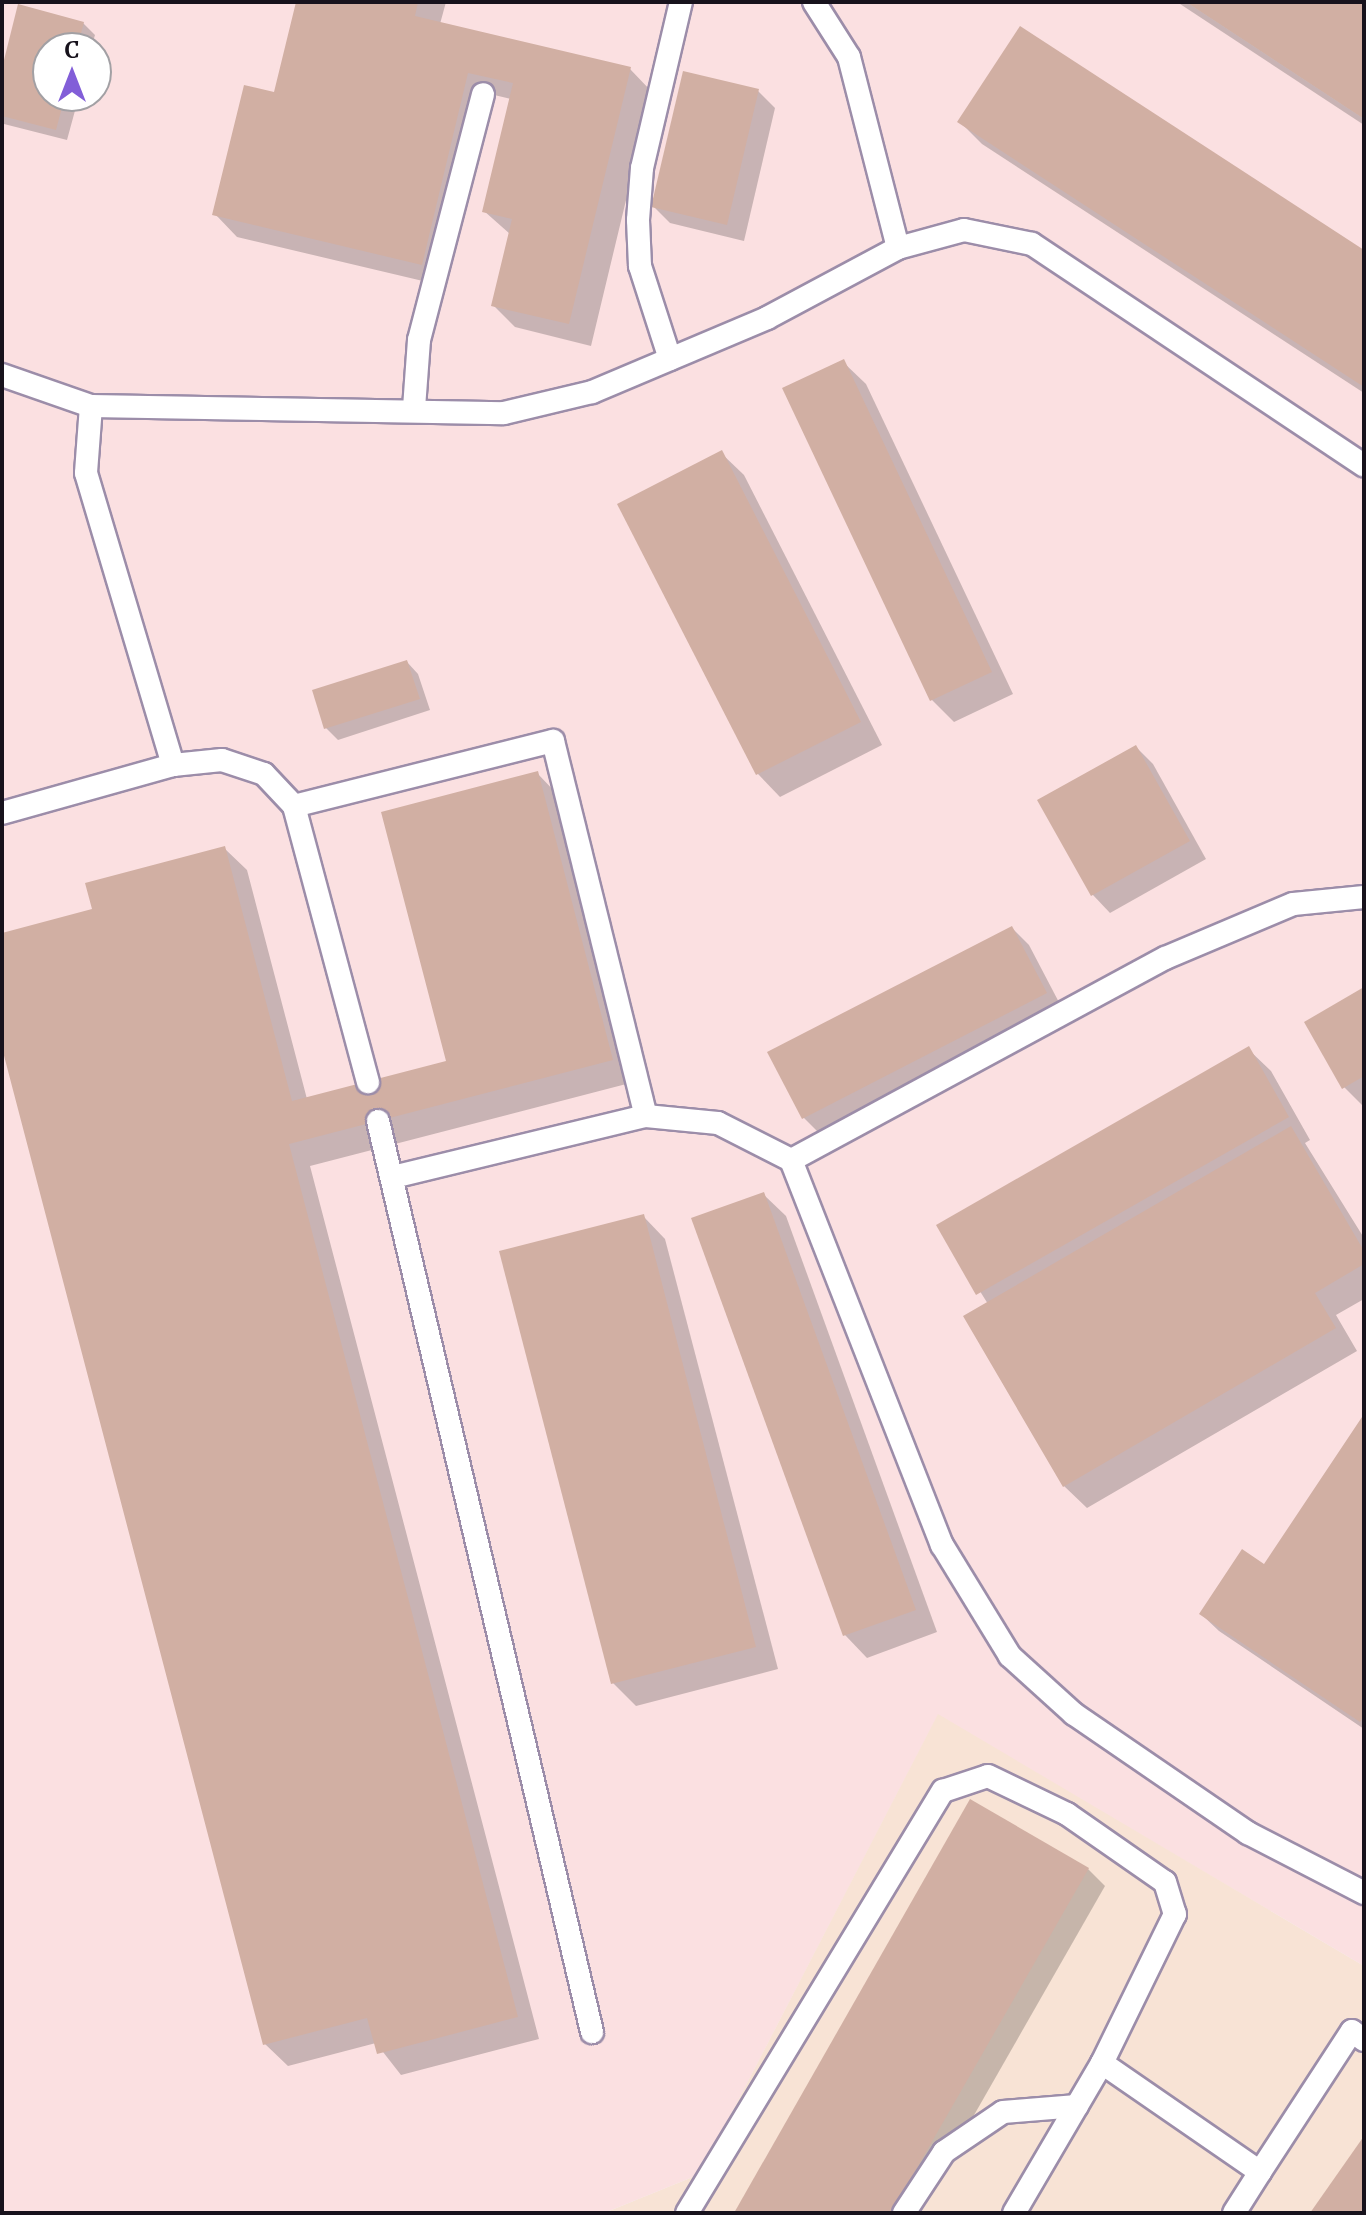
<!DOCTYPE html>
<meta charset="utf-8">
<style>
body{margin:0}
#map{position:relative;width:1366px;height:2215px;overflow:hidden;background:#f5effb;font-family:Merriweather,serif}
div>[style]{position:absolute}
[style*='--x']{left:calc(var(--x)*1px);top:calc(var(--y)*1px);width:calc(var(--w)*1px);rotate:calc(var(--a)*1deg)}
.industrial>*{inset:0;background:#fbe0e1}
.medical>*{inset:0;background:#f8e3d5}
.shadow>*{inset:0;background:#0003}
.building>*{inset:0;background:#d1afa3}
.roads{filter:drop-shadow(2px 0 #9c8da9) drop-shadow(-2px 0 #9c8da9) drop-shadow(0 2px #9c8da9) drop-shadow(0 -2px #9c8da9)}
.service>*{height:22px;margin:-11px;padding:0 11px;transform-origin:11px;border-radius:11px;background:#fff}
span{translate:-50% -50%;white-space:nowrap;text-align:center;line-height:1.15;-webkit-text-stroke:6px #fff;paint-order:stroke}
.frame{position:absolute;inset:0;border:4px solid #17121c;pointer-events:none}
.north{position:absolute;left:32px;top:32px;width:80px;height:80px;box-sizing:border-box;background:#fff;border:2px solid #a2a0a4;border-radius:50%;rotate:0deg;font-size:22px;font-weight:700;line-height:32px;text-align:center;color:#17121c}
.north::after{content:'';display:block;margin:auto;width:28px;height:36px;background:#825ed8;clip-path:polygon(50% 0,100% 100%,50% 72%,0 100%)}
</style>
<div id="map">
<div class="industrial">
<i style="clip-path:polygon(evenodd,2px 2px,1186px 2px,1364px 119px,1364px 1966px,938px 1715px,700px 2174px,604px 2213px,2px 2213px,2px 2px,48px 48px,96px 48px,96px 96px,48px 96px,48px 48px)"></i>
</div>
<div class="medical">
<i style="clip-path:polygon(938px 1714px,1364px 1966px,1364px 2213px,604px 2213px,700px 2174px)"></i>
</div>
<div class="shadow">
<i style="clip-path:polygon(298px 2px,446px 2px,440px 24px,630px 69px,652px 92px,591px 346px,515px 327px,493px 305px,510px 234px,484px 211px,511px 99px,490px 94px,444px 286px,237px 237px,215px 214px,276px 94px)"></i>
<i style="clip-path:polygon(1177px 2px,1364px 2px,1364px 125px)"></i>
<i style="clip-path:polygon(83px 23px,95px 35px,91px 48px,48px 48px,48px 96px,79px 96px,67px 140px,4px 124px,2px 76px)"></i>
<i style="clip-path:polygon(758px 91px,775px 108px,744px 241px,670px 223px,653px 206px)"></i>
<i style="clip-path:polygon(959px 121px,1364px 252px,1364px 393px,982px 144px)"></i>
<i style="clip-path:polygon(843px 362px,866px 384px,1013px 694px,954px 722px,932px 700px)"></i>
<i style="clip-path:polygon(721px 453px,744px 475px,882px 745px,780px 797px,758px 774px,620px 505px)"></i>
<i style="clip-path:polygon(407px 662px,418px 674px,430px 710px,338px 740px,326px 728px,315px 692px)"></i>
<i style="clip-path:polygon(1136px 747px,1153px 764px,1206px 859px,1110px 913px,1093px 895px,1040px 801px)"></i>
<i style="clip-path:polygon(537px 773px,559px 796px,634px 1082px,310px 1166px,539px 2039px,401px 2075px,376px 2043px,288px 2066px,265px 2044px,2px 1040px,2px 935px,95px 910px,224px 848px,247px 870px,307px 1099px,449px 1062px)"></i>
<i style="clip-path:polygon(1012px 928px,1029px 945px,1063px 1010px,821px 1135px,804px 1118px,770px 1053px)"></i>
<i style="clip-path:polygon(1364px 989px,1364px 1107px,1344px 1087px)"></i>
<i style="clip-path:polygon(1248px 1049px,1271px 1071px,1310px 1140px,1305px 1143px,1364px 1238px,1364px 1299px,1336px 1315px,1357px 1351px,1087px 1508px,1064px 1486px,988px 1304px,939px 1226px)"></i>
<i style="clip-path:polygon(763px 1194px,786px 1216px,937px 1632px,867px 1658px,845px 1635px)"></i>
<i style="clip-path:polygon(643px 1216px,665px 1239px,778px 1669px,636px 1706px,613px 1683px,501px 1253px)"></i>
<i style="clip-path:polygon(1364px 1418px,1364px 1729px,1219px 1631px,1201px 1614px,1264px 1567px)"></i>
<i style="clip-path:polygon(1088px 1869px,1105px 1886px,918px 2213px,736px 2213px)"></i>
</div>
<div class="building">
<i style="clip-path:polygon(296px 2px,418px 2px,415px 16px,631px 67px,569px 324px,491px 306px,512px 219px,482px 212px,513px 83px,468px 73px,422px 265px,212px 215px,244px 85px,274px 92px)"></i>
<i style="clip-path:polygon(1186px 2px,1364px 2px,1364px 119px)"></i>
<i style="clip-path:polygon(18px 4px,84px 22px,77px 48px,48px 48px,48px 96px,65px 96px,56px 130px,2px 116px,2px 68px)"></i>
<i style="clip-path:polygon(1020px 26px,1364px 250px,1364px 387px,957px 122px)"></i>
<i style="clip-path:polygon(683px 71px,759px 89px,727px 225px,651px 207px)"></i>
<i style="clip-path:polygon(844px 359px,992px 672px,930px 701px,782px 388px)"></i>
<i style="clip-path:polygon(722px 450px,861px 722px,756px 775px,617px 504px)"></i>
<i style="clip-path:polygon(407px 660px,420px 699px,324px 729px,312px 690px)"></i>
<i style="clip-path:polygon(1136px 745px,1190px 841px,1091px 896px,1037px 800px)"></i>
<i style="clip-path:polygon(538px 771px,613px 1060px,289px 1144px,518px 2017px,377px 2054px,367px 2018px,263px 2045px,2px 1048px,2px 933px,92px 909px,85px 883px,225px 846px,292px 1101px,446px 1061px,381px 812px)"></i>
<i style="clip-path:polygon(1012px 926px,1047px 993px,802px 1119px,767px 1052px)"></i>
<i style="clip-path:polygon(1364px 987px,1364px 1076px,1342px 1089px,1304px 1022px)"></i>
<i style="clip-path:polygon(1249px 1046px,1289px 1117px,976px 1295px,936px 1225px)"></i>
<i style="clip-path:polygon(1291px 1126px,1364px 1251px,1364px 1264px,1315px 1293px,1336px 1328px,1063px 1487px,963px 1316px)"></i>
<i style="clip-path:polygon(764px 1192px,916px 1610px,843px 1636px,691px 1218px)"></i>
<i style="clip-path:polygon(644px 1214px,756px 1647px,611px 1684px,499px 1251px)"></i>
<i style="clip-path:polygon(1364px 1414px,1364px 1716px,1360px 1722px,1199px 1614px,1242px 1549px,1264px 1564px)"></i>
<i style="clip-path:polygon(970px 1799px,1089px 1868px,891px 2213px,734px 2213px)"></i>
<i style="clip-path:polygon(1364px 2136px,1364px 2213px,1310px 2213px)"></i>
</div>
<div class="roads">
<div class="service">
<i style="--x:814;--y:2;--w:65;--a:57.5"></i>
<i style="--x:849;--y:57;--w:197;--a:75.6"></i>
<i style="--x:670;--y:359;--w:98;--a:-107.9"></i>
<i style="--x:640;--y:266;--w:46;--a:-92.5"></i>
<i style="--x:638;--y:220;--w:52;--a:-85.6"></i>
<i style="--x:642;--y:168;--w:171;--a:-76.8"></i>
<i style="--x:2;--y:375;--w:94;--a:19.2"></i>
<i style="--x:91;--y:406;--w:413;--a:1"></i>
<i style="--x:504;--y:413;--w:90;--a:-13.4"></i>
<i style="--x:592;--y:392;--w:190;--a:-22.9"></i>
<i style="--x:767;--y:318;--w:149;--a:-28.1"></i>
<i style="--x:898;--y:248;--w:68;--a:-15.3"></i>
<i style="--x:964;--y:230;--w:69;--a:11.6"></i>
<i style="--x:1032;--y:244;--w:399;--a:33.7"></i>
<i style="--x:91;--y:406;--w:67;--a:94.3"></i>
<i style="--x:86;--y:473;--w:305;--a:73.4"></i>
<i style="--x:414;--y:408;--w:68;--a:-85.8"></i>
<i style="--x:419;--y:340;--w:254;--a:-75.4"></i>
<i style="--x:294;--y:806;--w:267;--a:-14.1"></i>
<i style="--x:553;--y:741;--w:386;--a:76.1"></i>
<i style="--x:2;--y:813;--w:178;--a:-15.7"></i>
<i style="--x:173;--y:765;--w:49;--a:-5.8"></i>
<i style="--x:222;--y:760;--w:44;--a:18.4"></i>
<i style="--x:264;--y:774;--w:44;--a:46.8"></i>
<i style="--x:294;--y:806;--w:286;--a:75"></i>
<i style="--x:1364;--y:897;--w:71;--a:174.4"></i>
<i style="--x:1293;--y:904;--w:139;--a:157.1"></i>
<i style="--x:1165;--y:958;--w:425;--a:151.6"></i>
<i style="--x:791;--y:1160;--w:414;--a:68.6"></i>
<i style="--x:942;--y:1545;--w:130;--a:58.5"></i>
<i style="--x:1010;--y:1656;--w:86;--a:42.2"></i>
<i style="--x:1074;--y:1714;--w:211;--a:34.4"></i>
<i style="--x:1248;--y:1833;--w:131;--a:27.3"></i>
<i style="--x:378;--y:1121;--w:936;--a:76.78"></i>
<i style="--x:393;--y:1177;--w:260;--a:-13.6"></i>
<i style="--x:646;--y:1116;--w:72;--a:5.6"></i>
<i style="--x:718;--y:1123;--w:82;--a:26.9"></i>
<i style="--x:1102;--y:2063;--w:192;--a:34.6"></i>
<i style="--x:1260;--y:2172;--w:168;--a:-56.9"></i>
<i style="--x:1352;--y:2031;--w:15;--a:37"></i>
<i style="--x:687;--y:2213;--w:494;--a:-58.8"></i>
<i style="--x:943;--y:1791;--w:47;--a:-18.4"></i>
<i style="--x:988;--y:1776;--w:88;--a:25.7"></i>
<i style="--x:1067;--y:1814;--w:119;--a:34.8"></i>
<i style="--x:1165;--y:1882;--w:34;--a:73"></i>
<i style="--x:1175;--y:1914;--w:166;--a:116.1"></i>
<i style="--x:1102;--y:2063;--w:174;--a:120.4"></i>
<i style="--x:904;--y:2213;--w:73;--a:-56.7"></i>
<i style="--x:944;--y:2152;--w:71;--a:-34.1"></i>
<i style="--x:1003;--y:2112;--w:74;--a:-4.6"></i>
<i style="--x:1234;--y:2213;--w:49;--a:-57.6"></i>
</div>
</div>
<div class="frame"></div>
<div class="north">С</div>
</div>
